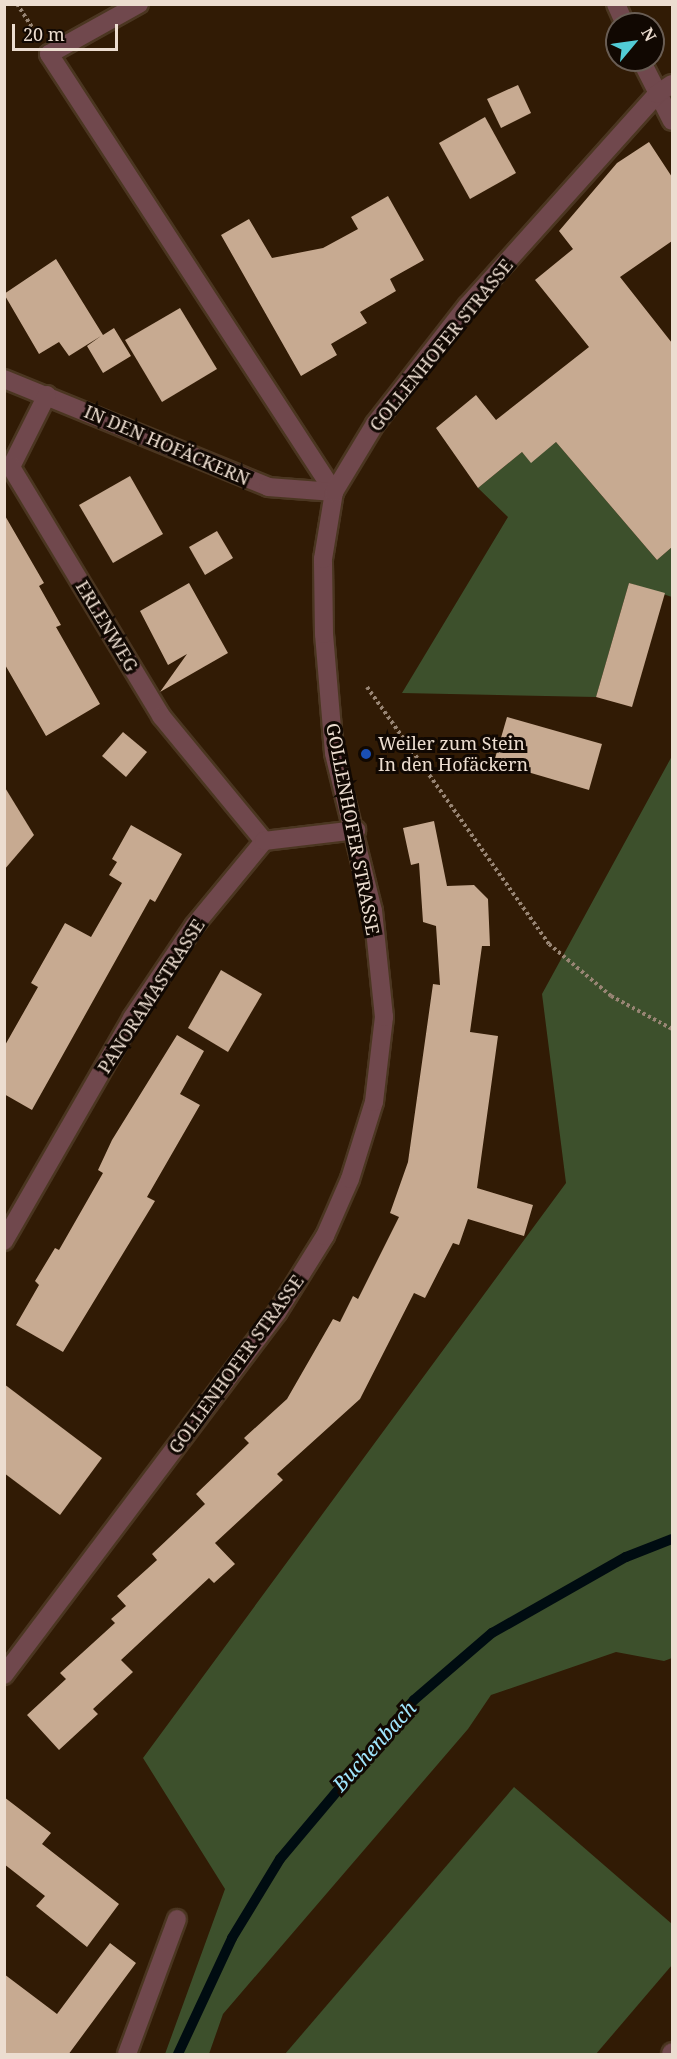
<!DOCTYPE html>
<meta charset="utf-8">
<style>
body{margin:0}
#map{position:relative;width:677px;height:2059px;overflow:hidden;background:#311b05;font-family:"Noto Serif",serif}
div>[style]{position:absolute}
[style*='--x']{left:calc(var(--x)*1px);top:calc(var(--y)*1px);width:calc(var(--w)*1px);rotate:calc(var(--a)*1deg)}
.green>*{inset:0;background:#3d502c}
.stream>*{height:10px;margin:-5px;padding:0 5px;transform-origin:5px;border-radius:5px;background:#000c11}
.building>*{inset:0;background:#c7aa91}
.path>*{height:4px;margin-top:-2px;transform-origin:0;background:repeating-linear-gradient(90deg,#988574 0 3px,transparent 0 6px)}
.roads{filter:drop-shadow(2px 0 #4b3621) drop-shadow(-2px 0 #4b3621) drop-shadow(0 2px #4b3621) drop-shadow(0 -2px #4b3621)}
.minor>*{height:18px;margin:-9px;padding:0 9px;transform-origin:9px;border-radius:9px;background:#70484d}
.dots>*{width:16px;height:16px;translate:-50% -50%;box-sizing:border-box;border:3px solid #110802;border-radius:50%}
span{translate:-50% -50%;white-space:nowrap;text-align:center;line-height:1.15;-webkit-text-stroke:6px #110802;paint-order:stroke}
.street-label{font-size:18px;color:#ecddd0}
.poi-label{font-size:18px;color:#ecddd0}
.left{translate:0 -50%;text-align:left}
.water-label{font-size:20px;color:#a0e5fd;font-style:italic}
.frame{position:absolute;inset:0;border:6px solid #ecddd0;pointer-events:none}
.north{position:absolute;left:605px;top:12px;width:60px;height:60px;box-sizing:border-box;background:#110802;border:2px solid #695d54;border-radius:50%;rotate:61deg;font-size:16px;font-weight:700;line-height:24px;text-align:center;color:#ecddd0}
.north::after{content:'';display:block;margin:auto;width:21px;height:27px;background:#52ccd6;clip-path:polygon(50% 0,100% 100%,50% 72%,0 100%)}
.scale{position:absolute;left:12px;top:24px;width:106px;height:27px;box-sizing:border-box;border:3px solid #ecddd0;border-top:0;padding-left:8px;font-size:18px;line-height:21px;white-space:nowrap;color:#ecddd0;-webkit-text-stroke:4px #110802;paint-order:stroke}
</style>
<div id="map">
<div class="green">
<i style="clip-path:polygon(556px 442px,657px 560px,672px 547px,672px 597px,629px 583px,596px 697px,402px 693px,508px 517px,478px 488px,522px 452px,531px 462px)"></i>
<i style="clip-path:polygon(672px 756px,672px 1658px,664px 1661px,616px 1652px,491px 1695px,468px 1729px,223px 2014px,209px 2054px,165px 2054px,225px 1889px,143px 1758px,566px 1183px,542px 994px)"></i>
<i style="clip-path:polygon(514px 1787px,672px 1924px,672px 1965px,596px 2054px,285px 2054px)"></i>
</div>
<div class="stream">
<i style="--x:178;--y:2054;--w:128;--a:-65"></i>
<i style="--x:232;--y:1938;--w:92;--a:-58.7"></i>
<i style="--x:280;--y:1859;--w:208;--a:-49.9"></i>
<i style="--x:414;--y:1700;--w:103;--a:-40.7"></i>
<i style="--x:492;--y:1633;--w:154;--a:-29.6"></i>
<i style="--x:626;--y:1557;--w:49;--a:-21.4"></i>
</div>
<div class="building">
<i style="clip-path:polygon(518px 85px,531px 113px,501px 128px,487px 99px)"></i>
<i style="clip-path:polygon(485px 117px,516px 173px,470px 199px,439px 143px)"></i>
<i style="clip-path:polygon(649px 142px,672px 177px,672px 241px,620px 277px,672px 343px,672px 547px,657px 560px,556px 442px,531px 463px,522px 452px,478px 488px,436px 428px,476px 395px,496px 420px,589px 347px,535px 280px,573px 249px,559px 231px,617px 163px)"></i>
<i style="clip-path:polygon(388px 196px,424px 260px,390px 279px,396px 291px,360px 312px,367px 323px,331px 344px,337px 355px,301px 376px,221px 235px,249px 219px,272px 258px,323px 248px,358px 229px,351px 217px)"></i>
<i style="clip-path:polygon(56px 259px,103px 335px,114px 328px,131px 356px,103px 373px,87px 346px,101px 336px,69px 356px,59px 342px,39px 354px,4px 294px)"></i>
<i style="clip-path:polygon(180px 308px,217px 369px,162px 402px,125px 340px)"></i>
<i style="clip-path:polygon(130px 476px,163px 534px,113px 563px,79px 505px)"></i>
<i style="clip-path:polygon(4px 514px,44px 583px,39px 586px,61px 625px,56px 627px,100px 704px,46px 736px,4px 663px)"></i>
<i style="clip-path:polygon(217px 531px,233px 558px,205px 575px,189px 547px)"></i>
<i style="clip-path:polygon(189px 583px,228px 653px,160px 692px,187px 654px,168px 665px,140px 611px)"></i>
<i style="clip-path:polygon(629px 583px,665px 593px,632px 707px,596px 697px)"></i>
<i style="clip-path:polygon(507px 717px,602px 744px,589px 790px,494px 762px)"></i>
<i style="clip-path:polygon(123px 732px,147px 752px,126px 777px,102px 756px)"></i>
<i style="clip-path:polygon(4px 786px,34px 835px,4px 870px)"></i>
<i style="clip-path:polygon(434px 821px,447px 886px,474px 885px,488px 899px,490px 946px,482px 946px,470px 1032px,498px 1036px,477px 1188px,533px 1205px,524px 1236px,468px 1219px,459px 1245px,453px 1243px,425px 1298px,414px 1293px,360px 1399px,277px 1474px,283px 1480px,215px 1543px,235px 1564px,214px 1583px,209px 1578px,121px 1660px,133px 1672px,93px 1709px,98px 1714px,59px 1750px,27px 1715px,66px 1679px,60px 1673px,115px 1623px,111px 1619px,126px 1606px,117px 1596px,157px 1560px,152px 1554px,205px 1504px,196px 1494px,249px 1443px,244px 1438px,287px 1399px,333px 1319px,340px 1322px,353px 1296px,358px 1299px,399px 1217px,390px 1213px,408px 1162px,433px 984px,440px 985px,436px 926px,423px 922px,419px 863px,411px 865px,403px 828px)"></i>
<i style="clip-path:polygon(131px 825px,182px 854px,155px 902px,150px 899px,32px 1110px,4px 1094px,4px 1047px,38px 987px,31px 983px,65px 923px,91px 937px,122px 883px,109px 875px,117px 862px,112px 859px)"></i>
<i style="clip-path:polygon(221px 970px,262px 994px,228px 1052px,188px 1028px)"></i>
<i style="clip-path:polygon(177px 1035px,204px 1051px,180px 1094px,200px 1105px,147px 1197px,155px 1201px,63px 1352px,16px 1325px,39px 1285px,35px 1281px,55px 1248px,59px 1250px,103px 1173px,98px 1170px,112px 1140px)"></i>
<i style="clip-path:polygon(4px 1384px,102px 1458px,60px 1515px,4px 1473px)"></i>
<i style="clip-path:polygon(4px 1797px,51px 1833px,42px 1844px,119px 1904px,87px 1947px,36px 1906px,45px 1896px,4px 1864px)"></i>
<i style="clip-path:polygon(110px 1943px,136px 1963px,68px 2055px,4px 2055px,4px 1974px,57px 2014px)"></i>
</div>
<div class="path">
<i style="--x:17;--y:4;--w:33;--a:57"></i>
<i style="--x:367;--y:687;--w:315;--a:54.7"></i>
<i style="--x:549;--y:944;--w:81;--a:40"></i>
<i style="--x:611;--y:996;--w:69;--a:28.4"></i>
</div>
<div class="roads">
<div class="minor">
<i style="--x:139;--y:4;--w:103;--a:150.9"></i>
<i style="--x:49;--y:54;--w:523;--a:56.95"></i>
<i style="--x:616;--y:4;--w:22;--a:66"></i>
<i style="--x:641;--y:60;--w:68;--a:63.1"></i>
<i style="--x:4;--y:379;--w:285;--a:22.2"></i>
<i style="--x:268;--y:487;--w:66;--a:4.3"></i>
<i style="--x:47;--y:395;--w:80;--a:116.6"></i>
<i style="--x:11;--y:467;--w:291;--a:58.9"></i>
<i style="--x:161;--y:716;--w:162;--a:50.5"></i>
<i style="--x:4;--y:1241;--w:257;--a:-60.1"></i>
<i style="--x:132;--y:1018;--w:111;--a:-56"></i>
<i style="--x:194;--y:926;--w:110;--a:-50.5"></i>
<i style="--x:264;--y:841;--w:93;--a:-6.8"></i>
<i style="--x:4;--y:1675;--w:453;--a:-53"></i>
<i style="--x:277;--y:1313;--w:91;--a:-58.1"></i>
<i style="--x:325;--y:1236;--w:62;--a:-66.3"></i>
<i style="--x:350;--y:1179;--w:81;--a:-72.7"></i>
<i style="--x:374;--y:1102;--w:86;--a:-83.3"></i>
<i style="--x:384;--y:1017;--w:107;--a:-95.9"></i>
<i style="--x:373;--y:911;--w:163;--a:-103.9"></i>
<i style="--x:334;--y:753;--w:119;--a:-94.8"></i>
<i style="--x:324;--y:634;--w:75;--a:-90.8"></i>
<i style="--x:323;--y:559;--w:68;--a:-80.7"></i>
<i style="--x:334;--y:492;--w:79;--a:-58.9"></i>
<i style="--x:375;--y:424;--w:150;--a:-52.1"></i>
<i style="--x:467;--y:306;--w:285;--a:-48.1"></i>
<i style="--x:657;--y:94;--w:18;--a:-34"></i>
<i style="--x:127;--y:2054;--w:144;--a:-69.7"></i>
<i style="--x:671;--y:2054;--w:2;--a:-63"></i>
</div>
</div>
<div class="dots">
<i style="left:366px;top:754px;background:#1a4fb4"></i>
</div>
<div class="street-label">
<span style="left:441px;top:345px;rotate:-51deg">GOLLENHOFER STRASSE</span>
<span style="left:167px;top:445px;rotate:23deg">IN DEN HOFÄCKERN</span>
<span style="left:107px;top:626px;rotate:59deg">ERLENWEG</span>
<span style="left:353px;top:829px;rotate:79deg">GOLLENHOFER STRASSE</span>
<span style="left:151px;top:996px;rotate:-57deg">PANORAMASTRASSE</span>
<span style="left:236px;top:1364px;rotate:-54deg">GOLLENHOFER STRASSE</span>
</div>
<div class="poi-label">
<span class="left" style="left:378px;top:754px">Weiler zum Stein<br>In den Hofäckern</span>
</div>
<div class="water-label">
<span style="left:374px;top:1746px;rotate:-48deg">Buchenbach</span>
</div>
<div class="frame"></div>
<div class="north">N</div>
<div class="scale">20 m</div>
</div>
